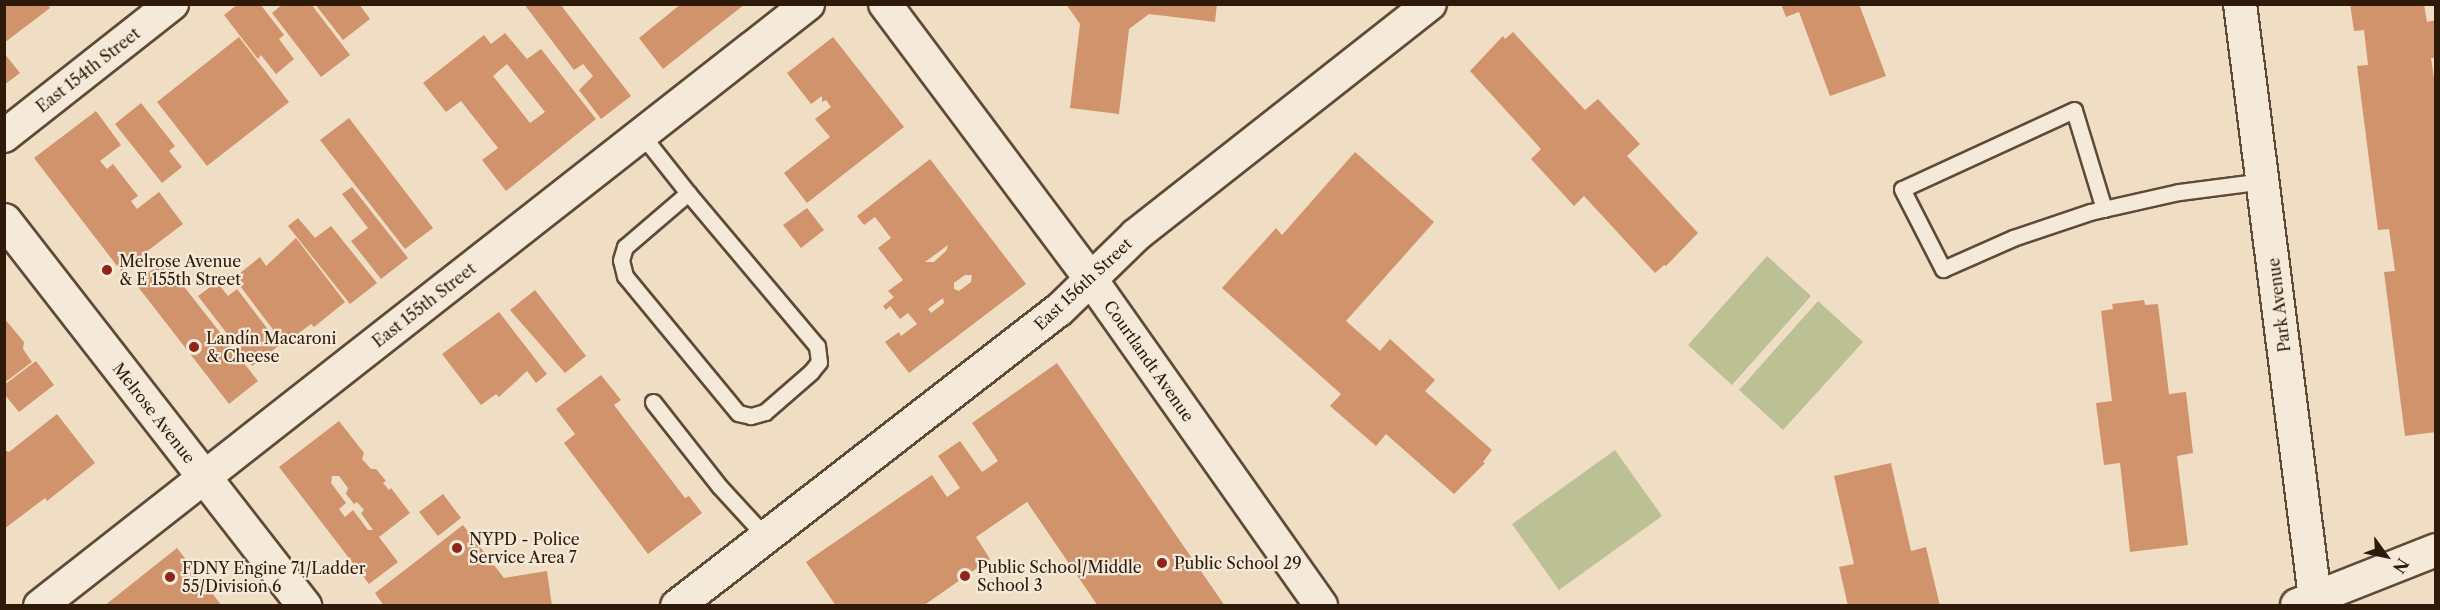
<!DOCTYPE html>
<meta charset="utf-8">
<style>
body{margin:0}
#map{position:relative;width:2440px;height:610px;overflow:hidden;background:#f0dec4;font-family:"Libre Caslon Text",serif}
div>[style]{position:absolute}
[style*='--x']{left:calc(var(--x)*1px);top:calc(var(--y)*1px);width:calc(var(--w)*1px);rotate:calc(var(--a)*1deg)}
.green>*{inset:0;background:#bbc194}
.building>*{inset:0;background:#d1936c}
.roads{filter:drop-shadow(2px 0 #5f4a38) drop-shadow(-2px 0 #5f4a38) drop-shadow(0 2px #5f4a38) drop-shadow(0 -2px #5f4a38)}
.service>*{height:15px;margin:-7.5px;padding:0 7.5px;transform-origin:7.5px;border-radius:7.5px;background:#f5ead9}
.minor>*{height:32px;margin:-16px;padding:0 16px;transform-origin:16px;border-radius:16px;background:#f5ead9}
.secondary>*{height:33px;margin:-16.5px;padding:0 16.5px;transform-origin:16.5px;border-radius:16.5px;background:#f5ead9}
.dots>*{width:16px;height:16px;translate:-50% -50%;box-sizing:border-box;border:3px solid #f5ead9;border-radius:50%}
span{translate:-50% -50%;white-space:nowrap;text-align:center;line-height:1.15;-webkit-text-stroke:4.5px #f5ead9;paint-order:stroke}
.street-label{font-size:16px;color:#2f1909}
.poi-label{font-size:16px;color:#2f1909}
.left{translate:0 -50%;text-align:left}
.frame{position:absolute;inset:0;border:6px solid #2f1909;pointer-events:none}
.north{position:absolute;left:2356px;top:526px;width:60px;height:60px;-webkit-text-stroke:4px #f5ead9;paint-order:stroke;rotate:123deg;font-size:16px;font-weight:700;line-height:24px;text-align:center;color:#2f1909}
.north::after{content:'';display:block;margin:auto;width:21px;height:27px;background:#2f1909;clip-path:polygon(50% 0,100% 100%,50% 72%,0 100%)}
</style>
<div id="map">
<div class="green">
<i style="clip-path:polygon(1767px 256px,1811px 296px,1732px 385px,1688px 345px)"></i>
<i style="clip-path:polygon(1818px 301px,1863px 342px,1783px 430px,1739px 390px)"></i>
<i style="clip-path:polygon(1615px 450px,1662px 516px,1559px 590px,1512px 524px)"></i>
</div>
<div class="building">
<i style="clip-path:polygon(4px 4px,47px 4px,50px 8px,4px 43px)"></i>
<i style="clip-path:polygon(238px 4px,260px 4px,284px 35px,279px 39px,294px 59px,276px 74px,261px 55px,258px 59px,224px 15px)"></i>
<i style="clip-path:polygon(283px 4px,311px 4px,350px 55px,321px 77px,272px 13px)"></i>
<i style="clip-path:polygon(315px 4px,359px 4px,370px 19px,343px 40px)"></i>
<i style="clip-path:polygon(524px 4px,560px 4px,631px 96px,601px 119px,579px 90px,593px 76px,583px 64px,574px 70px)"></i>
<i style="clip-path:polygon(681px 4px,745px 4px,663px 69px,639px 38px)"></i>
<i style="clip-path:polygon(1066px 4px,1217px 4px,1215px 22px,1149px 14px,1129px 29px,1119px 114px,1070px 108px,1080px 24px)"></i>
<i style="clip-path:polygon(1781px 4px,1859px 4px,1886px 76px,1830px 96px,1799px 12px,1786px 17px)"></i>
<i style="clip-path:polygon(2350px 4px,2424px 4px,2427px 22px,2436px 20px,2436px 58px,2431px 58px,2436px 91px,2436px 432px,2405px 436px,2384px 272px,2395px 271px,2389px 229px,2378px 230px,2357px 66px,2368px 65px,2364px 30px,2354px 31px)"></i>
<i style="clip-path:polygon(1513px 32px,1585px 110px,1598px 99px,1640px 144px,1627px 156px,1698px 233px,1666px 266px,1664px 265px,1655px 273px,1584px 196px,1574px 206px,1531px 159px,1541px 149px,1470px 71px,1503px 36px,1505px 39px)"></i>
<i style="clip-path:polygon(evenodd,505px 33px,527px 59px,541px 49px,596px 119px,506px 191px,482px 160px,498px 148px,461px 101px,446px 112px,423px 83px,484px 35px,491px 44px,505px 33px,507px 64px,545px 112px,530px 123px,493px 76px,507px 64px)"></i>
<i style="clip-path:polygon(239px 37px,289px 102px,207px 166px,157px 102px)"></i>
<i style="clip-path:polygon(833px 37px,904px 127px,807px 203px,784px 173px,830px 137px,815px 119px,831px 107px,826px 100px,822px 102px,822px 96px,811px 104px,787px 73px)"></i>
<i style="clip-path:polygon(4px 53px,20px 73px,4px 85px)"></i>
<i style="clip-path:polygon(141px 103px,175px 146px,169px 151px,182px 167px,162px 183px,115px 124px)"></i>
<i style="clip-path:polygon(96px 111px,121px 145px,100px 161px,107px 169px,113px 164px,138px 196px,131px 201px,137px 209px,159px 192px,183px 224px,121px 271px,34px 158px)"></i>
<i style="clip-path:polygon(349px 118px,433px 228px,405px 249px,320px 140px)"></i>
<i style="clip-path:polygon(1355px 152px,1434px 222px,1346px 321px,1380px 351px,1390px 339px,1435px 380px,1425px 391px,1492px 450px,1483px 462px,1485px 463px,1454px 494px,1386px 434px,1376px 446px,1330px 406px,1341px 394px,1222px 288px,1276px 228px,1282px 235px)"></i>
<i style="clip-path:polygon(evenodd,930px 159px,1026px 284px,909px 373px,885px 342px,899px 332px,901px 336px,917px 324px,908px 313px,900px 319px,890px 306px,886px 310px,883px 306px,894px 297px,888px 291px,903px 280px,878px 248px,891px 238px,875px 217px,864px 225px,857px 216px,930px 159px,948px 245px,946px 251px,934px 262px,925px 262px,948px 245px,930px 159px,965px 275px,972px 275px,971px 282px,959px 291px,954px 289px,954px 283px,965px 275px,930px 159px,943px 298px,944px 303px,931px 313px,928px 309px,943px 298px)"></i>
<i style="clip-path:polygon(352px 187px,408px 258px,381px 279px,351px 241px,368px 228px,342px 194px)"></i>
<i style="clip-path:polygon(807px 208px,824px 230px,801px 248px,783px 225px)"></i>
<i style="clip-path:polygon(298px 218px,315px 238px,331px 226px,377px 283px,350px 304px,288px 226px)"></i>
<i style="clip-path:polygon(296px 238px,345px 302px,314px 327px,311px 324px,284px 344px,234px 278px,260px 257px,266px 266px)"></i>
<i style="clip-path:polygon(164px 261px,258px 381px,229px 404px,135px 283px)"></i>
<i style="clip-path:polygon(217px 282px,228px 296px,237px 289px,280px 345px,252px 366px,198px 296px)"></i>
<i style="clip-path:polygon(535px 290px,586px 356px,565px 373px,510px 310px)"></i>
<i style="clip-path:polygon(2144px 300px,2145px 305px,2158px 304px,2169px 394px,2186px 392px,2193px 453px,2177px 456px,2188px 545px,2130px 552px,2120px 463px,2104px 465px,2096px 403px,2112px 401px,2101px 311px,2113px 309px,2112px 304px)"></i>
<i style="clip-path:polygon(499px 312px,547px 374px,536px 383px,527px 371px,499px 397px,496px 394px,481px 405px,442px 354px)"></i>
<i style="clip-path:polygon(4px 318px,24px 342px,23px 349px,32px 362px,4px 383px)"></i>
<i style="clip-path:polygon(36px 361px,54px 385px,19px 412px,4px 394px,4px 385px)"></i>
<i style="clip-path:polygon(1057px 363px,1225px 606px,1098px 606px,1027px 502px,976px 537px,990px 559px,923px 606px,836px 606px,806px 562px,932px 475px,947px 497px,960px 488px,938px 456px,960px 441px,982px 472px,998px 461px,972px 423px)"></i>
<i style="clip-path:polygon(601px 375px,621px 400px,614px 405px,685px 498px,689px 496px,702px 513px,648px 554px,564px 443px,575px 434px,556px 409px)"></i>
<i style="clip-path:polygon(57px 414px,95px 463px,47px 501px,45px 498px,4px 529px,4px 450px,9px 452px)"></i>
<i style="clip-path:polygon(evenodd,339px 421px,364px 453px,362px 459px,371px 469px,376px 469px,386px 481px,383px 483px,389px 490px,391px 488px,410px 513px,379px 537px,398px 562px,369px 584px,279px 467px,339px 421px,332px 476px,339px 476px,348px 488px,346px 494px,354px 504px,357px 502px,364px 510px,361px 513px,373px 530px,368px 530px,353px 510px,345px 517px,339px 509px,346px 503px,331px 483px,332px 476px)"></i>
<i style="clip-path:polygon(1891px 463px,1911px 551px,1926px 547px,1940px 606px,1848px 606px,1839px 567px,1854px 564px,1834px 476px)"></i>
<i style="clip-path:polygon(443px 494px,461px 518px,438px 536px,419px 512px)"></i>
<i style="clip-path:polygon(463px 525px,504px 578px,547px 571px,552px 606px,384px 606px,375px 593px)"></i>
<i style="clip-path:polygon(177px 548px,222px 606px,104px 606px)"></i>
</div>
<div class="roads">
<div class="service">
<i style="--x:642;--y:135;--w:74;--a:51.6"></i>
<i style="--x:688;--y:193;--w:200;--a:49.9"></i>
<i style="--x:817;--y:346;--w:16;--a:83"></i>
<i style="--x:819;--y:362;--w:13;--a:129"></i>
<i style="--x:811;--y:372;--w:61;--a:139"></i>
<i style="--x:765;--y:412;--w:15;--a:164"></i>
<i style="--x:751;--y:416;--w:13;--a:-167"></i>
<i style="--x:738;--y:413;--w:178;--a:-129.5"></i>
<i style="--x:625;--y:276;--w:16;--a:-104"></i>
<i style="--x:621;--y:260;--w:14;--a:-73"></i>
<i style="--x:625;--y:247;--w:83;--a:-40.6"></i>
<i style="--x:2104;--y:209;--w:103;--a:-106.9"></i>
<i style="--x:2074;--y:110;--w:189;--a:155.3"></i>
<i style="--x:1902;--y:189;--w:90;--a:62.9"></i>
<i style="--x:1943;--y:269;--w:77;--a:-23.9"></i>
<i style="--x:2013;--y:238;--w:81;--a:-18.7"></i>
<i style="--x:2090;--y:212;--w:91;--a:-12.7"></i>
<i style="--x:2179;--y:192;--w:86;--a:-7.4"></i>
<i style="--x:653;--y:402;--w:108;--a:51.8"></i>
<i style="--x:720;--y:487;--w:67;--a:47.4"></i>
</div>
<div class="minor">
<i style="--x:885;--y:4;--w:342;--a:53.2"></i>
<i style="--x:1090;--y:278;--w:401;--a:54.8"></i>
<i style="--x:2240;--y:4;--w:607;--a:82.8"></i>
<i style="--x:4;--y:136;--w:214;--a:-38.2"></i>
<i style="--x:2297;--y:605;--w:149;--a:-21.6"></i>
<i style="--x:40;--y:606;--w:976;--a:-38.09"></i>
<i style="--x:677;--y:606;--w:483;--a:-37.8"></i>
<i style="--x:1059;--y:310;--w:107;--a:-44.2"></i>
<i style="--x:1136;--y:235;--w:374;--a:-38.2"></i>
</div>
<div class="secondary">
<i style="--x:4;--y:220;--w:489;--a:52.1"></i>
</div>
</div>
<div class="dots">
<i style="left:107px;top:270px;background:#8f2418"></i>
<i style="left:194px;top:347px;background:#8f2418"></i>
<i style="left:457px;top:548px;background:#8f2418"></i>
<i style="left:1162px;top:563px;background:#8f2418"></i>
<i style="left:965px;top:576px;background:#8f2418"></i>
<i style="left:170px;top:577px;background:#8f2418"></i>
</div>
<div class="street-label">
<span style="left:88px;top:70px;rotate:-38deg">East 154th Street</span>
<span style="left:1083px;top:284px;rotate:-43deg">East 156th Street</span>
<span style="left:424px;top:305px;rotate:-38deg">East 155th Street</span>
<span style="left:2279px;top:305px;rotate:-97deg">Park Avenue</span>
<span style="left:1149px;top:361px;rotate:55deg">Courtlandt Avenue</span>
<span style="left:154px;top:413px;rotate:52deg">Melrose Avenue</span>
</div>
<div class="poi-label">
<span class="left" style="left:119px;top:270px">Melrose Avenue<br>&amp; E 155th Street</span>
<span class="left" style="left:206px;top:347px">Landín Macaroni<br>&amp; Cheese</span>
<span class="left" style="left:469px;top:548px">NYPD - Police<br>Service Area 7</span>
<span class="left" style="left:1174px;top:563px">Public School 29</span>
<span class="left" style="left:977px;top:576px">Public School/Middle<br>School 3</span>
<span class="left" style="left:182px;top:577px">FDNY Engine 71/Ladder<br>55/Division 6</span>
</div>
<div class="frame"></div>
<div class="north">N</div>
</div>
